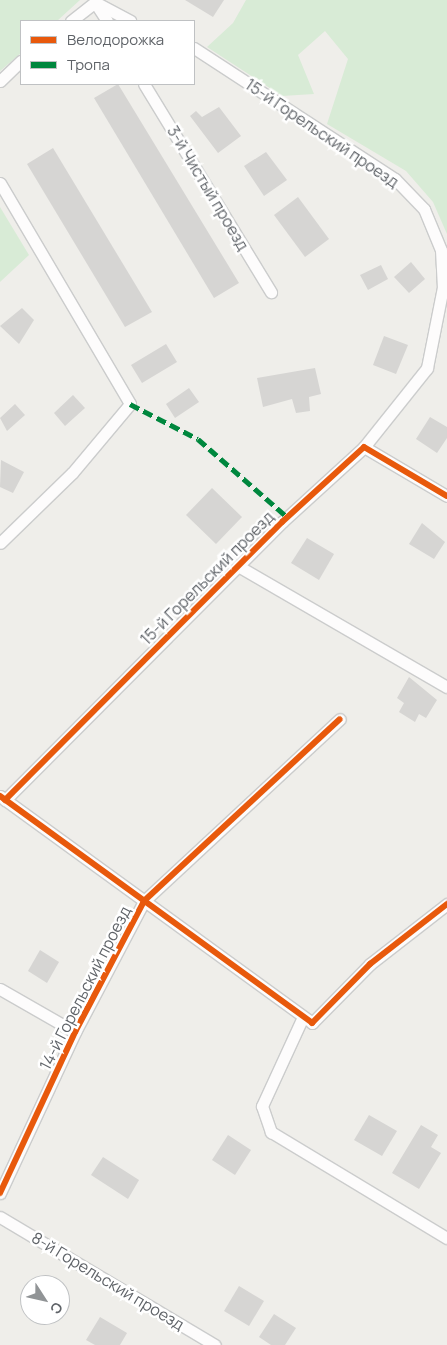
<!DOCTYPE html>
<meta charset="utf-8">
<style>
body{margin:0}
#map{position:relative;width:447px;height:1345px;overflow:hidden;background:#efeeea;font-family:Manrope,sans-serif}
div>[style]{position:absolute}
[style*='--x']{left:calc(var(--x)*1px);top:calc(var(--y)*1px);width:calc(var(--w)*1px);rotate:calc(var(--a)*1deg)}
.green>*{inset:0;background:#d8ebd6}
.building>*{inset:0;background:#d6d5d3}
.roads{filter:drop-shadow(1px 0 #cbcccc) drop-shadow(-1px 0 #cbcccc) drop-shadow(0 1px #cbcccc) drop-shadow(0 -1px #cbcccc)}
.street>*{height:11px;margin:-5.5px;padding:0 5.5px;transform-origin:5.5px;border-radius:5.5px;background:#fdfcfc}
.quiet>*{height:5px;margin-top:-2.5px;transform-origin:0;background:repeating-linear-gradient(90deg,#00873e 0 10px,transparent 0 15px)}
.cycleway>*{height:6px;margin:-3px;padding:0 3px;transform-origin:3px;border-radius:3px;background:#e8590c}
span{translate:-50% -50%;white-space:nowrap;text-align:center;line-height:1.15;-webkit-text-stroke:5px #fff;paint-order:stroke}
.street-label{font-size:16px;color:#5f6368}
.legend{position:absolute;left:20px;top:20px;width:175px;height:65px;box-sizing:border-box;background:#fff;border:1px solid #bfc1c3;margin:0;padding:6px 9px;list-style:none;font-size:15px;color:#5f6368}
.legend li{display:flex;align-items:center;gap:10px;height:25px}
.legend b{width:25px;border:1px solid #bfc1c3}
.north{position:absolute;left:20px;top:1275px;width:50px;height:50px;box-sizing:border-box;background:#fff;border:1px solid #bfc1c3;border-radius:50%;rotate:125deg;font-size:14px;font-weight:700;line-height:20px;text-align:center;color:#5f6368}
.north::after{content:'';display:block;margin:auto;width:18px;height:22px;background:#919496;clip-path:polygon(50% 0,100% 100%,50% 72%,0 100%)}
</style>
<div id="map">
<div class="green">
<i style="clip-path:polygon(0 0,80px 0,57px 21px,21px 21px,21px 53px,0 71px)"></i>
<i style="clip-path:polygon(246px 0,447px 0,447px 234px,433px 202px,406px 171px,327px 124px,348px 59px,325px 31px,298px 55px,314px 94px,282px 96px,207px 47px,233px 23px)"></i>
<i style="clip-path:polygon(0 207px,29px 255px,0 282px)"></i>
</div>
<div class="building">
<i style="clip-path:polygon(185px 0,224px 0,213px 17px)"></i>
<i style="clip-path:polygon(118px 84px,239px 283px,214px 298px,94px 98px)"></i>
<i style="clip-path:polygon(219px 107px,241px 136px,218px 153px,190px 116px,196px 111px,202px 117px)"></i>
<i style="clip-path:polygon(53px 148px,152px 312px,125px 327px,27px 164px)"></i>
<i style="clip-path:polygon(266px 152px,287px 180px,264px 196px,244px 166px)"></i>
<i style="clip-path:polygon(298px 197px,329px 239px,305px 257px,274px 215px)"></i>
<i style="clip-path:polygon(411px 262px,425px 279px,409px 293px,394px 277px)"></i>
<i style="clip-path:polygon(381px 265px,388px 279px,368px 290px,360px 275px)"></i>
<i style="clip-path:polygon(22px 308px,34px 320px,19px 344px,0 326px)"></i>
<i style="clip-path:polygon(384px 336px,408px 345px,396px 374px,373px 365px)"></i>
<i style="clip-path:polygon(166px 344px,177px 362px,142px 383px,131px 365px)"></i>
<i style="clip-path:polygon(315px 368px,321px 394px,309px 397px,310px 411px,296px 413px,292px 399px,263px 407px,257px 378px)"></i>
<i style="clip-path:polygon(189px 388px,199px 402px,175px 418px,166px 404px)"></i>
<i style="clip-path:polygon(73px 395px,85px 408px,65px 426px,54px 413px)"></i>
<i style="clip-path:polygon(15px 404px,25px 415px,7px 431px,0 418px)"></i>
<i style="clip-path:polygon(430px 417px,447px 427px,447px 438px,437px 453px,416px 439px)"></i>
<i style="clip-path:polygon(1px 460px,24px 472px,13px 493px,0 487px)"></i>
<i style="clip-path:polygon(212px 488px,242px 517px,216px 544px,186px 515px)"></i>
<i style="clip-path:polygon(422px 523px,445px 542px,434px 559px,409px 544px)"></i>
<i style="clip-path:polygon(307px 538px,334px 554px,319px 580px,291px 563px)"></i>
<i style="clip-path:polygon(409px 677px,437px 700px,426px 718px,419px 714px,415px 722px,399px 712px,404px 703px,397px 698px)"></i>
<i style="clip-path:polygon(40px 950px,59px 962px,47px 983px,28px 971px)"></i>
<i style="clip-path:polygon(369px 1115px,397px 1131px,382px 1156px,354px 1140px)"></i>
<i style="clip-path:polygon(421px 1125px,438px 1135px,431px 1147px,441px 1153px,419px 1189px,392px 1173px)"></i>
<i style="clip-path:polygon(228px 1135px,251px 1150px,235px 1175px,212px 1160px)"></i>
<i style="clip-path:polygon(103px 1157px,139px 1180px,128px 1199px,91px 1175px)"></i>
<i style="clip-path:polygon(239px 1286px,264px 1301px,249px 1326px,224px 1311px)"></i>
<i style="clip-path:polygon(274px 1314px,296px 1328px,285px 1345px,271px 1345px,259px 1337px)"></i>
<i style="clip-path:polygon(100px 1317px,127px 1333px,120px 1345px,95px 1345px,86px 1340px)"></i>
</div>
<div class="roads">
<div class="street">
<i style="--x:95;--y:2;--w:40;--a:28"></i>
<i style="--x:96;--y:4;--w:20;--a:57"></i>
<i style="--x:71;--y:21;--w:31;--a:-38"></i>
<i style="--x:194;--y:48;--w:240;--a:33.1"></i>
<i style="--x:395;--y:179;--w:42;--a:46"></i>
<i style="--x:424;--y:209;--w:44;--a:67.5"></i>
<i style="--x:441;--y:250;--w:37;--a:87"></i>
<i style="--x:443;--y:287;--w:83;--a:101.2"></i>
<i style="--x:427;--y:368;--w:101;--a:128.6"></i>
<i style="--x:0;--y:81;--w:29;--a:-44"></i>
<i style="--x:144;--y:84;--w:244;--a:58.6"></i>
<i style="--x:0;--y:183;--w:256;--a:59.5"></i>
<i style="--x:130;--y:404;--w:90;--a:130"></i>
<i style="--x:72;--y:473;--w:100;--a:135.8"></i>
<i style="--x:238;--y:566;--w:241;--a:30.1"></i>
<i style="--x:0;--y:796;--w:386;--a:36"></i>
<i style="--x:312;--y:1023;--w:83;--a:-45.5"></i>
<i style="--x:370;--y:964;--w:98;--a:-37.9"></i>
<i style="--x:5;--y:800;--w:392;--a:-45.1"></i>
<i style="--x:282;--y:522;--w:111;--a:-42.4"></i>
<i style="--x:364;--y:447;--w:96;--a:30.6"></i>
<i style="--x:0;--y:989;--w:86;--a:29.8"></i>
<i style="--x:302;--y:1019;--w:96;--a:114.7"></i>
<i style="--x:262;--y:1106;--w:28;--a:71"></i>
<i style="--x:271;--y:1132;--w:205;--a:31.1"></i>
<i style="--x:0;--y:1193;--w:178;--a:-65"></i>
<i style="--x:75;--y:1032;--w:148;--a:-62.2"></i>
<i style="--x:144;--y:901;--w:267;--a:-42.9"></i>
<i style="--x:0;--y:1217;--w:250;--a:30.8"></i>
</div>
</div>
<div class="quiet">
<i style="--x:130;--y:404;--w:76;--a:27.2"></i>
<i style="--x:198;--y:439;--w:118;--a:41.2"></i>
</div>
<div class="cycleway">
<i style="--x:0;--y:796;--w:386;--a:36"></i>
<i style="--x:312;--y:1023;--w:83;--a:-45.5"></i>
<i style="--x:370;--y:964;--w:98;--a:-37.9"></i>
<i style="--x:5;--y:800;--w:392;--a:-45.1"></i>
<i style="--x:282;--y:522;--w:111;--a:-42.4"></i>
<i style="--x:364;--y:447;--w:96;--a:30.6"></i>
<i style="--x:0;--y:1193;--w:178;--a:-65"></i>
<i style="--x:75;--y:1032;--w:148;--a:-62.2"></i>
<i style="--x:144;--y:901;--w:267;--a:-42.9"></i>
</div>
<div class="street-label">
<span style="left:322px;top:133px;rotate:34deg">15-й Горельский проезд</span>
<span style="left:208px;top:188px;rotate:59deg">3-й Чистый проезд</span>
<span style="left:207px;top:578px;rotate:-45deg">15-й Горельский проезд</span>
<span style="left:85px;top:988px;rotate:-63deg">14-й Горельский проезд</span>
<span style="left:108px;top:1281px;rotate:31deg">8-й Горельский проезд</span>
</div>
<ul class="legend">
<li><b style="height:6px;background:#e8590c"></b>Велодорожка</li>
<li><b style="height:6px;background:#00873e"></b>Тропа</li>
</ul>
<div class="north">С</div>
</div>
